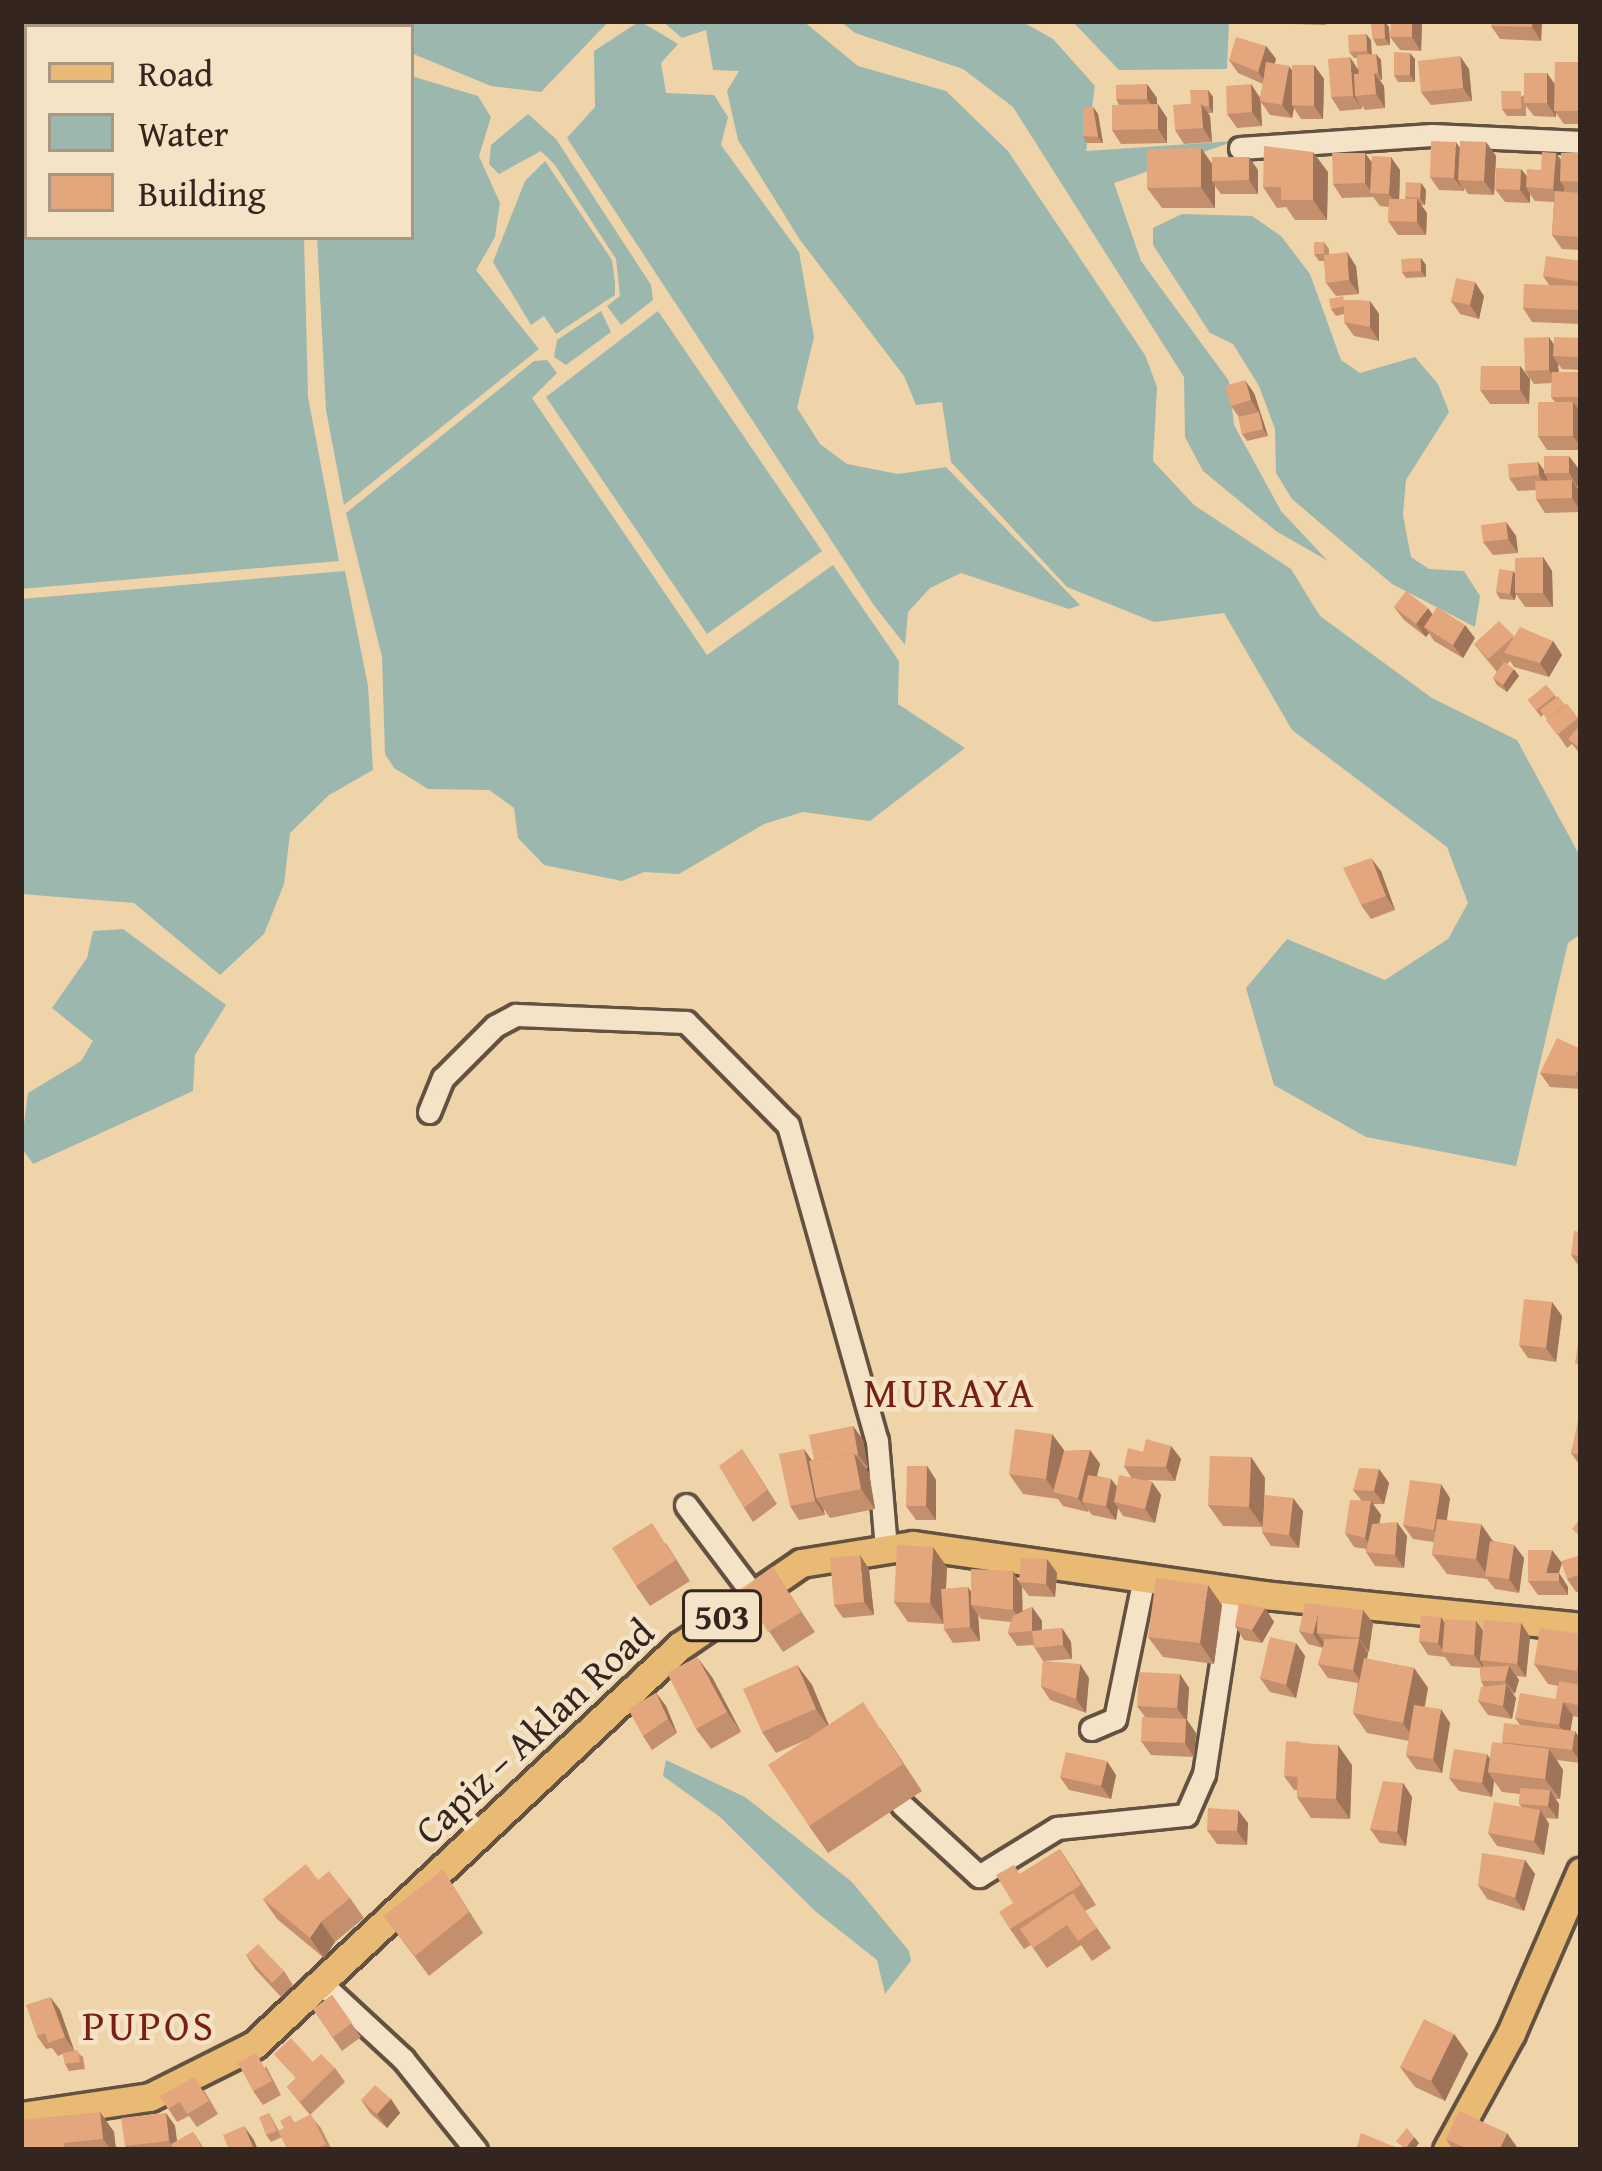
<!DOCTYPE html>
<meta charset="utf-8">
<style>
body{margin:0}
#map{position:relative;width:1602px;height:2171px;overflow:hidden;background:#f0d4a9;font-family:"Gentium Book Plus",serif}
div>[style]{position:absolute}
[style*='--x']{left:calc(var(--x)*1px);top:calc(var(--y)*1px);width:calc(var(--w)*1px);rotate:calc(var(--a)*1deg)}
.water>*{inset:0;background:#9bb7ae}
.roads{filter:drop-shadow(3px 0 #635141) drop-shadow(-3px 0 #635141) drop-shadow(0 3px #635141) drop-shadow(0 -3px #635141)}
.minor>*{height:21px;margin:-10.5px;padding:0 10.5px;transform-origin:10.5px;border-radius:10.5px;background:#f5e3c7}
.major>*{height:27px;margin:-13.5px;padding:0 13.5px;transform-origin:13.5px;border-radius:13.5px;background:#e8ba74}
.wall>*{inset:0;background:#c48f6c}
.shaded-wall>*{inset:0;background:#a07458}
.building>*{inset:0;background:#e4a67d}
span{translate:-50% -50%;white-space:nowrap;text-align:center;line-height:1.15;-webkit-text-stroke:9px #f5e3c7;paint-order:stroke}
.shield-label span{padding:3px 9px;background:#f5e3c7;border:3px solid;border-radius:9px;-webkit-text-stroke-width:0}
.shield-label{font-size:36px;color:#34251e;font-weight:700}
.street-label{font-size:39px;color:#34251e}
.neighbourhood-label{font-size:42px;color:#7a1f14;letter-spacing:3px}
.frame{position:absolute;inset:0;border:24px solid #34251e;pointer-events:none}
.legend{position:absolute;left:24px;top:24px;width:390px;height:216px;box-sizing:border-box;background:#f5e3c7;border:3px solid #a89783;margin:0;padding:15px 21px;list-style:none;font-size:36px;color:#34251e}
.legend li{display:flex;align-items:center;gap:24px;height:60px}
.legend b{width:60px;border:3px solid #a89783}
</style>
<div id="map">
<div class="water">
<i style="clip-path:polygon(21px 21px,112px 27px,27px 27px,27px 237px,304px 237px,308px 397px,339px 561px,21px 589px)"></i>
<i style="clip-path:polygon(316px 21px,609px 21px,541px 92px,491px 86px,411px 53px,411px 27px)"></i>
<i style="clip-path:polygon(640px 21px,678px 44px,661px 63px,666px 93px,714px 95px,728px 117px,721px 145px,799px 252px,814px 337px,797px 408px,820px 444px,847px 464px,898px 474px,946px 467px,1080px 605px,1069px 609px,961px 573px,930px 588px,908px 612px,905px 645px,873px 604px,567px 138px,595px 107px,594px 51px)"></i>
<i style="clip-path:polygon(662px 21px,803px 21px,858px 66px,946px 91px,1008px 151px,1145px 355px,1157px 387px,1153px 461px,1194px 505px,1291px 569px,1320px 616px,1432px 698px,1517px 740px,1581px 858px,1581px 934px,1568px 943px,1516px 1166px,1366px 1137px,1274px 1085px,1246px 988px,1287px 939px,1385px 980px,1448px 939px,1468px 903px,1447px 847px,1292px 730px,1224px 613px,1154px 622px,1067px 587px,951px 462px,942px 402px,916px 405px,904px 376px,800px 240px,738px 140px,727px 91px,739px 71px,713px 70px,706px 30px,682px 38px)"></i>
<i style="clip-path:polygon(840px 21px,1021px 21px,1053px 39px,1095px 86px,1086px 151px,1235px 141px,1114px 183px,1141px 261px,1229px 381px,1234px 425px,1281px 511px,1328px 561px,1276px 531px,1203px 471px,1185px 437px,1184px 377px,1013px 107px,963px 69px,855px 33px)"></i>
<i style="clip-path:polygon(1072px 21px,1229px 21px,1227px 69px,1119px 70px)"></i>
<i style="clip-path:polygon(411px 76px,478px 96px,491px 117px,479px 156px,500px 203px,495px 237px,476px 270px,539px 349px,344px 505px,326px 410px,317px 237px,411px 237px)"></i>
<i style="clip-path:polygon(528px 114px,556px 139px,651px 285px,653px 300px,621px 325px,607px 306px,620px 296px,616px 259px,555px 165px,541px 151px,499px 174px,489px 164px,491px 145px)"></i>
<i style="clip-path:polygon(545px 161px,612px 260px,615px 282px,615px 295px,556px 334px,544px 316px,531px 325px,493px 262px,525px 181px)"></i>
<i style="clip-path:polygon(1182px 214px,1252px 216px,1281px 236px,1310px 274px,1341px 360px,1360px 373px,1415px 357px,1438px 384px,1449px 412px,1406px 480px,1403px 515px,1411px 557px,1429px 569px,1464px 571px,1480px 596px,1475px 627px,1392px 584px,1292px 499px,1276px 473px,1275px 429px,1259px 386px,1233px 344px,1210px 333px,1153px 245px,1153px 228px)"></i>
<i style="clip-path:polygon(601px 311px,611px 332px,566px 365px,554px 357px,557px 340px)"></i>
<i style="clip-path:polygon(658px 311px,822px 551px,707px 634px,546px 397px)"></i>
<i style="clip-path:polygon(547px 360px,557px 373px,532px 398px,707px 655px,833px 565px,899px 661px,898px 704px,965px 748px,870px 821px,803px 812px,764px 824px,679px 874px,644px 872px,622px 881px,544px 865px,518px 838px,514px 808px,489px 790px,428px 789px,394px 768px,385px 754px,382px 657px,346px 513px,534px 361px)"></i>
<i style="clip-path:polygon(345px 571px,368px 686px,373px 770px,329px 795px,290px 833px,284px 884px,264px 934px,220px 975px,134px 903px,21px 894px,21px 599px)"></i>
<i style="clip-path:polygon(123px 929px,226px 1005px,195px 1055px,193px 1091px,33px 1164px,21px 1147px,28px 1093px,81px 1061px,93px 1041px,52px 1008px,87px 958px,93px 931px)"></i>
<i style="clip-path:polygon(666px 1760px,745px 1797px,852px 1882px,909px 1951px,911px 1961px,885px 1994px,877px 1960px,815px 1911px,720px 1817px,663px 1776px)"></i>
</div>
<div class="roads">
<div class="minor">
<i style="--x:1240;--y:148;--w:192;--a:-3.9"></i>
<i style="--x:1432;--y:135;--w:149;--a:2.7"></i>
<i style="--x:429;--y:1112;--w:37;--a:-68"></i>
<i style="--x:443;--y:1078;--w:74;--a:-45"></i>
<i style="--x:495;--y:1026;--w:24;--a:-28"></i>
<i style="--x:516;--y:1015;--w:170;--a:2.4"></i>
<i style="--x:686;--y:1022;--w:145;--a:45.3"></i>
<i style="--x:788;--y:1125;--w:328;--a:74.3"></i>
<i style="--x:877;--y:1441;--w:107;--a:85.2"></i>
<i style="--x:686;--y:1505;--w:110;--a:53.1"></i>
<i style="--x:1091;--y:1729;--w:26;--a:-23"></i>
<i style="--x:1115;--y:1719;--w:144;--a:-78.4"></i>
<i style="--x:902;--y:1805;--w:105;--a:42.7"></i>
<i style="--x:979;--y:1876;--w:92;--a:-31.6"></i>
<i style="--x:1057;--y:1828;--w:130;--a:-5.8"></i>
<i style="--x:1186;--y:1815;--w:45;--a:-66.3"></i>
<i style="--x:1204;--y:1774;--w:185;--a:-81.3"></i>
<i style="--x:321;--y:1983;--w:112;--a:42.8"></i>
<i style="--x:403;--y:2059;--w:117;--a:51.3"></i>
</div>
<div class="major">
<i style="--x:21;--y:2116;--w:130;--a:-8.4"></i>
<i style="--x:150;--y:2097;--w:116;--a:-26.6"></i>
<i style="--x:254;--y:2045;--w:584;--a:-43.13"></i>
<i style="--x:680;--y:1646;--w:147;--a:-34.4"></i>
<i style="--x:801;--y:1563;--w:113;--a:-9.1"></i>
<i style="--x:913;--y:1545;--w:354;--a:8.1"></i>
<i style="--x:1263;--y:1595;--w:320;--a:5.7"></i>
<i style="--x:1447;--y:2150;--w:133;--a:-61.3"></i>
<i style="--x:1511;--y:2033;--w:176;--a:-66.6"></i>
</div>
</div>
<div class="wall">
<i style="clip-path:polygon(1291px 21px,1326px 21px,1326px 25px,1293px 24px)"></i>
<i style="clip-path:polygon(1356px 21px,1384px 21px,1389px 27px,1390px 45px,1377px 46px,1373px 39px,1371px 23px,1358px 23px)"></i>
<i style="clip-path:polygon(1542px 21px,1541px 41px,1500px 39px,1491px 26px)"></i>
<i style="clip-path:polygon(1422px 22px,1421px 51px,1400px 50px,1390px 37px)"></i>
<i style="clip-path:polygon(1371px 40px,1371px 54px,1376px 54px,1381px 60px,1382px 80px,1380px 80px,1384px 86px,1385px 108px,1365px 110px,1362px 106px,1362px 109px,1340px 111px,1331px 97px,1358px 69px,1357px 58px,1354px 58px,1349px 52px)"></i>
<i style="clip-path:polygon(1266px 46px,1276px 59px,1274px 64px,1292px 71px,1314px 65px,1324px 79px,1323px 119px,1301px 119px,1294px 108px,1292px 118px,1270px 115px,1261px 102px,1262px 126px,1237px 128px,1227px 114px,1251px 84px,1260px 98px,1263px 84px,1238px 73px,1229px 60px)"></i>
<i style="clip-path:polygon(1415px 59px,1415px 82px,1398px 82px,1394px 75px)"></i>
<i style="clip-path:polygon(1581px 62px,1581px 124px,1564px 124px,1556px 113px,1556px 117px,1534px 116px,1526px 106px,1526px 116px,1507px 116px,1502px 109px,1524px 95px,1547px 73px,1555px 84px)"></i>
<i style="clip-path:polygon(1469px 69px,1472px 101px,1431px 105px,1421px 92px)"></i>
<i style="clip-path:polygon(1208px 90px,1213px 97px,1213px 113px,1208px 113px,1210px 116px,1212px 142px,1184px 144px,1175px 130px,1191px 104px)"></i>
<i style="clip-path:polygon(1157px 98px,1157px 104px,1167px 118px,1167px 143px,1121px 144px,1112px 130px,1119px 105px,1116px 99px)"></i>
<i style="clip-path:polygon(1093px 107px,1098px 114px,1103px 143px,1087px 143px,1083px 136px)"></i>
<i style="clip-path:polygon(1486px 142px,1496px 156px,1494px 195px,1468px 194px,1464px 188px,1464px 191px,1439px 190px,1430px 177px,1460px 148px)"></i>
<i style="clip-path:polygon(1365px 153px,1372px 162px,1400px 170px,1399px 199px,1406px 199px,1405px 197px,1421px 183px,1426px 190px,1425px 205px,1421px 205px,1427px 213px,1426px 235px,1398px 235px,1388px 221px,1389px 207px,1380px 206px,1373px 197px,1342px 198px,1333px 184px)"></i>
<i style="clip-path:polygon(1556px 153px,1561px 160px,1581px 153px,1581px 250px,1562px 249px,1552px 235px,1554px 202px,1535px 201px,1530px 194px,1530px 203px,1505px 202px,1495px 189px,1521px 169px,1527px 176px,1541px 170px)"></i>
<i style="clip-path:polygon(1258px 170px,1258px 194px,1221px 194px,1215px 186px,1215px 208px,1162px 208px,1147px 188px)"></i>
<i style="clip-path:polygon(1328px 172px,1327px 220px,1295px 220px,1286px 207px,1277px 208px,1263px 187px)"></i>
<i style="clip-path:polygon(1324px 242px,1329px 249px,1329px 254px,1356px 266px,1359px 294px,1336px 296px,1326px 283px,1324px 261px,1319px 261px,1314px 254px)"></i>
<i style="clip-path:polygon(1581px 261px,1581px 324px,1532px 322px,1523px 308px,1549px 285px,1543px 276px)"></i>
<i style="clip-path:polygon(1426px 265px,1426px 277px,1406px 278px,1402px 272px)"></i>
<i style="clip-path:polygon(1484px 296px,1479px 319px,1460px 314px,1451px 301px)"></i>
<i style="clip-path:polygon(1346px 300px,1370px 301px,1379px 314px,1379px 341px,1354px 336px,1344px 322px,1344px 314px,1336px 316px,1331px 309px)"></i>
<i style="clip-path:polygon(1549px 337px,1553px 344px,1581px 338px,1581px 370px,1562px 369px,1558px 364px,1559px 372px,1581px 372px,1581px 450px,1547px 450px,1538px 436px,1555px 402px,1551px 397px,1552px 383px,1534px 384px,1525px 371px)"></i>
<i style="clip-path:polygon(1520px 366px,1530px 379px,1529px 404px,1490px 404px,1480px 390px)"></i>
<i style="clip-path:polygon(1254px 393px,1268px 436px,1247px 441px,1242px 434px,1239px 417px,1231px 406px)"></i>
<i style="clip-path:polygon(1538px 462px,1544px 471px,1579px 469px,1577px 487px,1581px 493px,1581px 512px,1545px 513px,1536px 499px,1536px 490px,1518px 491px,1509px 478px)"></i>
<i style="clip-path:polygon(1506px 522px,1516px 536px,1518px 553px,1493px 555px,1483px 542px)"></i>
<i style="clip-path:polygon(1543px 557px,1552px 571px,1553px 607px,1525px 607px,1516px 594px,1515px 600px,1500px 599px,1496px 592px,1513px 571px,1515px 574px)"></i>
<i style="clip-path:polygon(1394px 607px,1433px 614px,1475px 638px,1463px 658px,1434px 641px,1429px 633px,1426px 637px,1404px 620px)"></i>
<i style="clip-path:polygon(1514px 637px,1553px 641px,1562px 655px,1549px 677px,1514px 667px,1510px 661px,1507px 664px,1519px 676px,1507px 692px,1497px 685px,1493px 678px,1497px 672px,1474px 644px)"></i>
<i style="clip-path:polygon(1546px 685px,1557px 698px,1565px 705px,1567px 704px,1581px 722px,1581px 755px,1572px 744px,1567px 748px,1544px 714px,1541px 717px,1528px 700px)"></i>
<i style="clip-path:polygon(1381px 871px,1395px 910px,1371px 919px,1361px 905px)"></i>
<i style="clip-path:polygon(1581px 1049px,1581px 1089px,1550px 1087px,1540px 1073px)"></i>
<i style="clip-path:polygon(1581px 1232px,1581px 1269px,1571px 1255px)"></i>
<i style="clip-path:polygon(1552px 1302px,1562px 1316px,1556px 1362px,1528px 1358px,1519px 1345px)"></i>
<i style="clip-path:polygon(1581px 1417px,1581px 1467px,1571px 1453px)"></i>
<i style="clip-path:polygon(853px 1426px,863px 1440px,868px 1468px,866px 1469px,869px 1473px,875px 1509px,830px 1518px,823px 1508px,825px 1515px,799px 1520px,790px 1506px,804px 1449px,812px 1461px)"></i>
<i style="clip-path:polygon(1171px 1446px,1181px 1459px,1175px 1481px,1146px 1480px,1152px 1482px,1161px 1495px,1155px 1523px,1123px 1516px,1118px 1508px,1116px 1520px,1092px 1515px,1088px 1510px,1088px 1512px,1063px 1506px,1058px 1499px,1023px 1494px,1009px 1474px,1064px 1451px,1090px 1450px,1100px 1464px,1097px 1476px,1111px 1479px,1117px 1487px,1131px 1477px,1124px 1466px,1143px 1452px)"></i>
<i style="clip-path:polygon(742px 1449px,777px 1504px,753px 1522px,744px 1508px)"></i>
<i style="clip-path:polygon(1251px 1457px,1265px 1478px,1264px 1515px,1303px 1511px,1299px 1548px,1271px 1546px,1262px 1532px,1262px 1527px,1223px 1526px,1208px 1505px)"></i>
<i style="clip-path:polygon(927px 1466px,936px 1480px,936px 1520px,916px 1520px,906px 1506px)"></i>
<i style="clip-path:polygon(1379px 1469px,1389px 1483px,1384px 1504px,1373px 1504px,1381px 1515px,1379px 1523px,1407px 1536px,1404px 1568px,1375px 1566px,1366px 1552px,1366px 1549px,1354px 1547px,1345px 1533px,1361px 1500px,1353px 1490px)"></i>
<i style="clip-path:polygon(1450px 1498px,1447px 1520px,1493px 1541px,1514px 1545px,1524px 1558px,1519px 1593px,1495px 1589px,1487px 1579px,1447px 1574px,1432px 1554px,1434px 1542px,1413px 1539px,1403px 1525px)"></i>
<i style="clip-path:polygon(666px 1543px,690px 1581px,650px 1606px,636px 1586px)"></i>
<i style="clip-path:polygon(1581px 1555px,1581px 1591px,1576px 1592px,1567px 1579px)"></i>
<i style="clip-path:polygon(1047px 1559px,1057px 1573px,1055px 1597px,1029px 1596px,1022px 1587px,1022px 1611px,1032px 1607px,1042px 1621px,1042px 1630px,1062px 1628px,1071px 1642px,1072px 1659px,1044px 1661px,1089px 1678px,1086px 1713px,1050px 1700px,1041px 1686px,1043px 1661px,1033px 1645px,1017px 1646px,1008px 1633px,1011px 1622px,981px 1619px,978px 1615px,980px 1641px,953px 1643px,944px 1629px,944px 1624px,908px 1622px,894px 1602px,947px 1567px,946px 1589px,968px 1587px,971px 1592px,1019px 1581px)"></i>
<i style="clip-path:polygon(772px 1567px,815px 1632px,783px 1652px,742px 1591px)"></i>
<i style="clip-path:polygon(869px 1569px,874px 1615px,843px 1618px,834px 1605px)"></i>
<i style="clip-path:polygon(1559px 1573px,1568px 1587px,1568px 1595px,1538px 1595px,1528px 1581px)"></i>
<i style="clip-path:polygon(1222px 1605px,1214px 1664px,1163px 1657px,1148px 1637px)"></i>
<i style="clip-path:polygon(1265px 1608px,1274px 1622px,1262px 1643px,1244px 1640px,1235px 1626px)"></i>
<i style="clip-path:polygon(1363px 1610px,1373px 1623px,1367px 1659px,1414px 1668px,1428px 1688px,1425px 1707px,1450px 1723px,1442px 1773px,1416px 1769px,1406px 1755px,1409px 1741px,1367px 1733px,1353px 1713px,1358px 1683px,1328px 1678px,1318px 1664px,1323px 1648px,1308px 1644px,1299px 1631px)"></i>
<i style="clip-path:polygon(1441px 1617px,1444px 1623px,1476px 1621px,1483px 1631px,1521px 1623px,1530px 1637px,1526px 1677px,1516px 1676px,1519px 1680px,1513px 1694px,1516px 1698px,1512px 1719px,1488px 1715px,1478px 1701px,1484px 1687px,1481px 1681px,1480px 1668px,1451px 1666px,1445px 1657px,1428px 1655px,1419px 1641px)"></i>
<i style="clip-path:polygon(1581px 1634px,1581px 1718px,1573px 1716px,1570px 1731px,1581px 1740px,1581px 1763px,1557px 1760px,1563px 1770px,1560px 1799px,1555px 1799px,1559px 1804px,1558px 1819px,1546px 1818px,1549px 1824px,1544px 1855px,1497px 1846px,1488px 1833px,1522px 1807px,1519px 1804px,1520px 1794px,1502px 1792px,1494px 1781px,1492px 1797px,1459px 1791px,1449px 1778px,1490px 1758px,1503px 1744px,1502px 1742px,1520px 1725px,1515px 1718px,1556px 1699px,1558px 1686px,1548px 1684px,1534px 1664px)"></i>
<i style="clip-path:polygon(1296px 1643px,1305px 1656px,1296px 1698px,1270px 1692px,1260px 1678px)"></i>
<i style="clip-path:polygon(797px 1665px,812px 1685px,829px 1725px,881px 1729px,922px 1791px,828px 1853px,809px 1826px,806px 1740px,776px 1753px,762px 1732px)"></i>
<i style="clip-path:polygon(1180px 1674px,1189px 1688px,1187px 1720px,1196px 1733px,1194px 1757px,1151px 1755px,1141px 1741px,1145px 1717px,1137px 1706px)"></i>
<i style="clip-path:polygon(712px 1677px,741px 1732px,711px 1749px,696px 1729px)"></i>
<i style="clip-path:polygon(656px 1693px,666px 1706px,677px 1733px,652px 1750px,643px 1736px)"></i>
<i style="clip-path:polygon(1306px 1743px,1352px 1765px,1350px 1819px,1311px 1818px,1297px 1797px,1297px 1790px,1294px 1790px,1284px 1776px)"></i>
<i style="clip-path:polygon(1116px 1775px,1111px 1799px,1069px 1790px,1060px 1777px)"></i>
<i style="clip-path:polygon(1403px 1783px,1412px 1797px,1406px 1846px,1380px 1843px,1370px 1829px)"></i>
<i style="clip-path:polygon(1248px 1823px,1247px 1845px,1217px 1844px,1207px 1830px)"></i>
<i style="clip-path:polygon(1060px 1849px,1096px 1905px,1085px 1911px,1111px 1948px,1092px 1961px,1081px 1945px,1047px 1968px,1031px 1945px,1024px 1949px,1010px 1929px,1020px 1874px)"></i>
<i style="clip-path:polygon(1525px 1860px,1535px 1874px,1524px 1911px,1487px 1899px,1478px 1885px)"></i>
<i style="clip-path:polygon(443px 1870px,483px 1933px,429px 1976px,384px 1916px)"></i>
<i style="clip-path:polygon(318px 1880px,350px 1898px,364px 1918px,335px 1942px,324px 1958px,277px 1919px,263px 1899px)"></i>
<i style="clip-path:polygon(246px 1955px,284px 1971px,293px 1985px,281px 1997px,255px 1969px)"></i>
<i style="clip-path:polygon(332px 1995px,361px 2037px,342px 2051px,313px 2009px)"></i>
<i style="clip-path:polygon(50px 1997px,60px 2010px,74px 2050px,83px 2057px,85px 2069px,69px 2071px,65px 2064px,63px 2054px,58px 2056px,52px 2048px,46px 2049px,37px 2036px)"></i>
<i style="clip-path:polygon(1454px 2034px,1468px 2054px,1445px 2101px,1415px 2087px,1400px 2067px)"></i>
<i style="clip-path:polygon(274px 2054px,335px 2068px,345px 2082px,310px 2115px,321px 2128px,332px 2150px,288px 2150px,282px 2137px,271px 2142px,266px 2135px,269px 2113px,279px 2131px,310px 2115px,287px 2087px,296px 2078px)"></i>
<i style="clip-path:polygon(266px 2066px,281px 2095px,263px 2105px,253px 2091px)"></i>
<i style="clip-path:polygon(204px 2090px,218px 2114px,197px 2127px,189px 2116px,177px 2122px,160px 2096px)"></i>
<i style="clip-path:polygon(391px 2099px,400px 2113px,387px 2128px,371px 2114px,361px 2100px)"></i>
<i style="clip-path:polygon(100px 2112px,114px 2132px,116px 2150px,21px 2150px)"></i>
<i style="clip-path:polygon(166px 2113px,175px 2126px,177px 2141px,193px 2132px,205px 2150px,128px 2150px,125px 2146px)"></i>
<i style="clip-path:polygon(1446px 2139px,1519px 2150px,1453px 2150px)"></i>
</div>
<div class="shaded-wall">
<i style="clip-path:polygon(1384px 21px,1389px 27px,1390px 45px,1385px 38px)"></i>
<i style="clip-path:polygon(1412px 21px,1422px 22px,1421px 51px,1412px 37px)"></i>
<i style="clip-path:polygon(1532px 21px,1542px 21px,1541px 41px,1532px 27px)"></i>
<i style="clip-path:polygon(1366px 34px,1371px 40px,1372px 57px,1367px 51px)"></i>
<i style="clip-path:polygon(1266px 46px,1276px 59px,1268px 86px,1258px 72px)"></i>
<i style="clip-path:polygon(1410px 53px,1415px 59px,1415px 82px,1410px 75px)"></i>
<i style="clip-path:polygon(1376px 54px,1381px 60px,1382px 80px,1378px 73px)"></i>
<i style="clip-path:polygon(1460px 56px,1469px 69px,1472px 101px,1463px 88px)"></i>
<i style="clip-path:polygon(1350px 57px,1359px 71px,1355px 96px,1362px 109px,1353px 96px)"></i>
<i style="clip-path:polygon(1314px 65px,1324px 79px,1323px 119px,1314px 106px)"></i>
<i style="clip-path:polygon(1289px 66px,1298px 79px,1292px 105px,1294px 108px,1292px 118px,1282px 105px)"></i>
<i style="clip-path:polygon(1374px 73px,1384px 86px,1385px 108px,1376px 94px)"></i>
<i style="clip-path:polygon(1547px 73px,1556px 87px,1556px 117px,1547px 103px)"></i>
<i style="clip-path:polygon(1147px 84px,1157px 98px,1157px 112px,1147px 99px)"></i>
<i style="clip-path:polygon(1251px 84px,1260px 98px,1262px 126px,1252px 112px)"></i>
<i style="clip-path:polygon(1208px 90px,1213px 97px,1213px 113px,1209px 106px)"></i>
<i style="clip-path:polygon(1201px 103px,1210px 116px,1212px 142px,1203px 128px)"></i>
<i style="clip-path:polygon(1158px 104px,1167px 118px,1167px 143px,1158px 129px)"></i>
<i style="clip-path:polygon(1093px 107px,1098px 114px,1103px 143px,1098px 137px)"></i>
<i style="clip-path:polygon(1456px 142px,1465px 156px,1458px 180px,1464px 191px,1454px 178px)"></i>
<i style="clip-path:polygon(1486px 142px,1496px 156px,1494px 195px,1484px 181px)"></i>
<i style="clip-path:polygon(1201px 148px,1215px 168px,1212px 181px,1215px 186px,1215px 208px,1201px 187px)"></i>
<i style="clip-path:polygon(1313px 152px,1328px 172px,1327px 220px,1313px 200px)"></i>
<i style="clip-path:polygon(1365px 153px,1374px 166px,1372px 193px,1365px 183px)"></i>
<i style="clip-path:polygon(1556px 153px,1566px 167px,1560px 181px,1564px 187px,1563px 203px,1553px 189px)"></i>
<i style="clip-path:polygon(1249px 157px,1258px 170px,1258px 194px,1249px 180px)"></i>
<i style="clip-path:polygon(1391px 157px,1400px 170px,1399px 207px,1389px 194px)"></i>
<i style="clip-path:polygon(1521px 169px,1531px 182px,1526px 187px,1530px 194px,1530px 203px,1520px 190px)"></i>
<i style="clip-path:polygon(1421px 183px,1426px 190px,1425px 205px,1420px 198px)"></i>
<i style="clip-path:polygon(1417px 199px,1427px 213px,1426px 235px,1417px 222px)"></i>
<i style="clip-path:polygon(1347px 252px,1356px 266px,1359px 294px,1349px 280px)"></i>
<i style="clip-path:polygon(1421px 258px,1426px 265px,1426px 277px,1421px 271px)"></i>
<i style="clip-path:polygon(1475px 282px,1484px 296px,1479px 319px,1470px 305px)"></i>
<i style="clip-path:polygon(1370px 301px,1379px 314px,1379px 341px,1370px 327px)"></i>
<i style="clip-path:polygon(1549px 337px,1558px 351px,1553px 356px,1558px 364px,1559px 383px,1549px 370px)"></i>
<i style="clip-path:polygon(1520px 366px,1530px 379px,1529px 404px,1520px 390px)"></i>
<i style="clip-path:polygon(1245px 380px,1254px 393px,1268px 436px,1263px 429px,1259px 413px,1251px 400px)"></i>
<i style="clip-path:polygon(1573px 402px,1581px 413px,1581px 447px,1573px 436px)"></i>
<i style="clip-path:polygon(1569px 456px,1579px 469px,1578px 487px,1569px 473px)"></i>
<i style="clip-path:polygon(1538px 462px,1546px 473px,1544px 473px,1547px 478px,1548px 489px,1539px 475px)"></i>
<i style="clip-path:polygon(1572px 480px,1581px 493px,1581px 511px,1572px 498px)"></i>
<i style="clip-path:polygon(1506px 522px,1516px 536px,1518px 553px,1508px 539px)"></i>
<i style="clip-path:polygon(1543px 557px,1552px 571px,1553px 607px,1543px 593px)"></i>
<i style="clip-path:polygon(1513px 571px,1518px 578px,1515px 600px,1510px 594px)"></i>
<i style="clip-path:polygon(1428px 608px,1438px 622px,1424px 627px,1429px 633px,1426px 637px,1416px 624px)"></i>
<i style="clip-path:polygon(1465px 625px,1475px 638px,1463px 658px,1453px 645px)"></i>
<i style="clip-path:polygon(1553px 641px,1562px 655px,1549px 677px,1540px 663px)"></i>
<i style="clip-path:polygon(1514px 669px,1519px 676px,1507px 692px,1503px 685px)"></i>
<i style="clip-path:polygon(1371px 858px,1381px 871px,1395px 910px,1386px 896px)"></i>
<i style="clip-path:polygon(1552px 1302px,1562px 1316px,1556px 1362px,1546px 1348px)"></i>
<i style="clip-path:polygon(853px 1426px,863px 1440px,868px 1468px,858px 1455px)"></i>
<i style="clip-path:polygon(1052px 1434px,1067px 1454px,1056px 1493px,1046px 1479px)"></i>
<i style="clip-path:polygon(1171px 1446px,1181px 1459px,1175px 1481px,1166px 1467px)"></i>
<i style="clip-path:polygon(804px 1449px,813px 1462px,816px 1498px,823px 1508px,825px 1515px,815px 1501px)"></i>
<i style="clip-path:polygon(1090px 1450px,1100px 1464px,1090px 1503px,1082px 1502px,1088px 1512px,1078px 1498px)"></i>
<i style="clip-path:polygon(854px 1453px,869px 1473px,875px 1509px,861px 1489px)"></i>
<i style="clip-path:polygon(1251px 1457px,1265px 1478px,1263px 1527px,1249px 1507px)"></i>
<i style="clip-path:polygon(927px 1466px,936px 1480px,936px 1520px,926px 1506px)"></i>
<i style="clip-path:polygon(1379px 1469px,1389px 1483px,1384px 1504px,1374px 1491px)"></i>
<i style="clip-path:polygon(1111px 1479px,1121px 1492px,1114px 1502px,1118px 1508px,1116px 1520px,1106px 1506px)"></i>
<i style="clip-path:polygon(1152px 1482px,1161px 1495px,1155px 1523px,1145px 1509px)"></i>
<i style="clip-path:polygon(1441px 1484px,1450px 1498px,1443px 1543px,1434px 1530px)"></i>
<i style="clip-path:polygon(1293px 1498px,1303px 1511px,1299px 1548px,1289px 1535px)"></i>
<i style="clip-path:polygon(1371px 1501px,1381px 1515px,1374px 1551px,1365px 1538px)"></i>
<i style="clip-path:polygon(1397px 1522px,1407px 1536px,1404px 1568px,1395px 1555px)"></i>
<i style="clip-path:polygon(1481px 1524px,1495px 1544px,1488px 1576px,1476px 1559px)"></i>
<i style="clip-path:polygon(1514px 1545px,1524px 1558px,1519px 1593px,1509px 1579px)"></i>
<i style="clip-path:polygon(933px 1547px,947px 1567px,944px 1624px,930px 1603px)"></i>
<i style="clip-path:polygon(1552px 1550px,1562px 1563px,1559px 1573px,1568px 1587px,1568px 1595px,1559px 1581px,1546px 1573px)"></i>
<i style="clip-path:polygon(860px 1555px,869px 1569px,874px 1615px,864px 1602px)"></i>
<i style="clip-path:polygon(1047px 1559px,1057px 1573px,1055px 1597px,1046px 1584px)"></i>
<i style="clip-path:polygon(1013px 1571px,1022px 1587px,1023px 1623px,1013px 1610px)"></i>
<i style="clip-path:polygon(1208px 1585px,1222px 1605px,1214px 1664px,1200px 1643px)"></i>
<i style="clip-path:polygon(968px 1587px,977px 1601px,971px 1605px,978px 1615px,980px 1641px,970px 1627px)"></i>
<i style="clip-path:polygon(1032px 1607px,1042px 1621px,1041px 1645px,1032px 1631px)"></i>
<i style="clip-path:polygon(1265px 1608px,1274px 1622px,1262px 1643px,1252px 1630px)"></i>
<i style="clip-path:polygon(1363px 1610px,1373px 1623px,1369px 1652px,1359px 1638px)"></i>
<i style="clip-path:polygon(1318px 1614px,1317px 1633px,1324px 1643px,1323px 1648px,1313px 1634px)"></i>
<i style="clip-path:polygon(1441px 1617px,1450px 1631px,1444px 1652px,1438px 1643px)"></i>
<i style="clip-path:polygon(1476px 1621px,1486px 1635px,1480px 1660px,1483px 1665px,1483px 1668px,1474px 1655px)"></i>
<i style="clip-path:polygon(1521px 1623px,1530px 1637px,1526px 1677px,1517px 1664px)"></i>
<i style="clip-path:polygon(1062px 1628px,1071px 1642px,1072px 1659px,1063px 1645px)"></i>
<i style="clip-path:polygon(1359px 1639px,1368px 1653px,1362px 1684px,1353px 1670px)"></i>
<i style="clip-path:polygon(1296px 1643px,1305px 1656px,1296px 1698px,1286px 1685px)"></i>
<i style="clip-path:polygon(697px 1657px,712px 1677px,741px 1732px,727px 1712px)"></i>
<i style="clip-path:polygon(1080px 1664px,1089px 1678px,1086px 1713px,1076px 1699px)"></i>
<i style="clip-path:polygon(797px 1665px,812px 1685px,830px 1729px,816px 1709px)"></i>
<i style="clip-path:polygon(1509px 1666px,1519px 1680px,1515px 1694px,1505px 1681px)"></i>
<i style="clip-path:polygon(1414px 1668px,1428px 1688px,1417px 1743px,1403px 1723px)"></i>
<i style="clip-path:polygon(1180px 1674px,1189px 1688px,1187px 1720px,1196px 1733px,1194px 1757px,1185px 1743px,1186px 1721px,1177px 1708px)"></i>
<i style="clip-path:polygon(1506px 1684px,1516px 1698px,1512px 1719px,1503px 1706px)"></i>
<i style="clip-path:polygon(656px 1693px,666px 1706px,677px 1733px,668px 1719px)"></i>
<i style="clip-path:polygon(1563px 1702px,1573px 1716px,1569px 1739px,1559px 1725px)"></i>
<i style="clip-path:polygon(1441px 1709px,1450px 1723px,1442px 1773px,1433px 1759px)"></i>
<i style="clip-path:polygon(1575px 1731px,1581px 1740px,1581px 1762px,1572px 1750px)"></i>
<i style="clip-path:polygon(1338px 1745px,1352px 1765px,1350px 1819px,1336px 1799px)"></i>
<i style="clip-path:polygon(1549px 1749px,1563px 1770px,1560px 1799px,1545px 1779px)"></i>
<i style="clip-path:polygon(1487px 1754px,1496px 1768px,1488px 1772px,1494px 1781px,1492px 1797px,1482px 1783px)"></i>
<i style="clip-path:polygon(1107px 1761px,1116px 1775px,1111px 1799px,1101px 1786px)"></i>
<i style="clip-path:polygon(1403px 1783px,1412px 1797px,1406px 1846px,1397px 1832px)"></i>
<i style="clip-path:polygon(1550px 1790px,1559px 1804px,1558px 1819px,1548px 1806px)"></i>
<i style="clip-path:polygon(1238px 1810px,1248px 1823px,1247px 1845px,1237px 1831px)"></i>
<i style="clip-path:polygon(1540px 1810px,1549px 1824px,1544px 1855px,1534px 1841px)"></i>
<i style="clip-path:polygon(1525px 1860px,1535px 1874px,1524px 1911px,1515px 1898px)"></i>
<i style="clip-path:polygon(321px 1922px,335px 1942px,324px 1958px,310px 1938px)"></i>
<i style="clip-path:polygon(50px 1997px,60px 2010px,74px 2050px,65px 2037px)"></i>
<i style="clip-path:polygon(1454px 2034px,1468px 2054px,1445px 2101px,1431px 2081px)"></i>
<i style="clip-path:polygon(391px 2099px,400px 2113px,387px 2128px,377px 2114px)"></i>
<i style="clip-path:polygon(100px 2112px,114px 2132px,116px 2150px,111px 2150px,103px 2139px)"></i>
<i style="clip-path:polygon(166px 2113px,175px 2126px,178px 2150px,176px 2150px,169px 2141px)"></i>
<i style="clip-path:polygon(244px 2126px,254px 2140px,258px 2150px,254px 2150px)"></i>
<i style="clip-path:polygon(1507px 2133px,1519px 2150px,1499px 2150px)"></i>
<i style="clip-path:polygon(1414px 2137px,1419px 2143px,1414px 2150px,1405px 2149px)"></i>
</div>
<div class="building">
<i style="clip-path:polygon(1384px 21px,1385px 38px,1373px 39px,1371px 22px)"></i>
<i style="clip-path:polygon(1391px 21px,1412px 21px,1412px 37px,1390px 37px)"></i>
<i style="clip-path:polygon(1491px 21px,1532px 21px,1532px 27px,1491px 26px)"></i>
<i style="clip-path:polygon(1366px 34px,1367px 51px,1349px 52px,1348px 35px)"></i>
<i style="clip-path:polygon(1236px 37px,1266px 46px,1258px 72px,1229px 60px)"></i>
<i style="clip-path:polygon(1394px 52px,1410px 53px,1410px 75px,1394px 75px)"></i>
<i style="clip-path:polygon(1376px 54px,1378px 73px,1359px 74px,1357px 55px)"></i>
<i style="clip-path:polygon(1460px 56px,1463px 88px,1421px 92px,1418px 61px)"></i>
<i style="clip-path:polygon(1350px 57px,1353px 96px,1331px 97px,1328px 59px)"></i>
<i style="clip-path:polygon(1266px 62px,1289px 66px,1282px 105px,1260px 101px)"></i>
<i style="clip-path:polygon(1555px 62px,1581px 62px,1581px 111px,1554px 111px)"></i>
<i style="clip-path:polygon(1292px 65px,1314px 65px,1314px 106px,1292px 105px)"></i>
<i style="clip-path:polygon(1374px 73px,1376px 94px,1355px 96px,1354px 74px)"></i>
<i style="clip-path:polygon(1524px 73px,1547px 73px,1547px 103px,1524px 103px)"></i>
<i style="clip-path:polygon(1147px 84px,1147px 99px,1116px 99px,1116px 85px)"></i>
<i style="clip-path:polygon(1251px 84px,1252px 112px,1227px 114px,1226px 86px)"></i>
<i style="clip-path:polygon(1190px 90px,1208px 90px,1209px 106px,1203px 106px,1201px 103px,1191px 104px)"></i>
<i style="clip-path:polygon(1501px 91px,1521px 91px,1521px 109px,1502px 109px)"></i>
<i style="clip-path:polygon(1201px 103px,1203px 128px,1175px 130px,1173px 105px)"></i>
<i style="clip-path:polygon(1158px 104px,1158px 129px,1112px 130px,1112px 105px)"></i>
<i style="clip-path:polygon(1083px 107px,1093px 107px,1098px 137px,1083px 136px)"></i>
<i style="clip-path:polygon(1431px 141px,1456px 142px,1454px 178px,1430px 177px)"></i>
<i style="clip-path:polygon(1460px 141px,1486px 142px,1484px 181px,1458px 180px)"></i>
<i style="clip-path:polygon(1264px 146px,1313px 152px,1313px 200px,1281px 200px,1281px 187px,1263px 187px)"></i>
<i style="clip-path:polygon(1201px 148px,1201px 187px,1147px 188px,1147px 149px)"></i>
<i style="clip-path:polygon(1542px 152px,1556px 153px,1553px 189px,1526px 187px,1527px 169px,1541px 170px)"></i>
<i style="clip-path:polygon(1332px 153px,1365px 153px,1365px 183px,1333px 184px)"></i>
<i style="clip-path:polygon(1561px 153px,1581px 153px,1581px 182px,1560px 181px)"></i>
<i style="clip-path:polygon(1372px 156px,1391px 157px,1389px 194px,1370px 193px)"></i>
<i style="clip-path:polygon(1212px 157px,1249px 157px,1249px 180px,1212px 181px)"></i>
<i style="clip-path:polygon(1496px 168px,1521px 169px,1520px 190px,1495px 189px)"></i>
<i style="clip-path:polygon(1406px 182px,1421px 183px,1420px 198px,1405px 197px)"></i>
<i style="clip-path:polygon(1555px 191px,1581px 193px,1581px 237px,1552px 235px)"></i>
<i style="clip-path:polygon(1389px 199px,1417px 199px,1417px 222px,1388px 221px)"></i>
<i style="clip-path:polygon(1314px 242px,1324px 242px,1324px 254px,1314px 254px)"></i>
<i style="clip-path:polygon(1347px 252px,1349px 280px,1326px 283px,1324px 255px)"></i>
<i style="clip-path:polygon(1546px 256px,1581px 261px,1581px 282px,1543px 276px)"></i>
<i style="clip-path:polygon(1421px 258px,1421px 271px,1402px 272px,1401px 259px)"></i>
<i style="clip-path:polygon(1456px 278px,1475px 282px,1470px 305px,1451px 301px)"></i>
<i style="clip-path:polygon(1524px 284px,1580px 286px,1579px 310px,1523px 308px)"></i>
<i style="clip-path:polygon(1343px 296px,1345px 306px,1331px 309px,1329px 299px)"></i>
<i style="clip-path:polygon(1344px 300px,1370px 301px,1370px 327px,1344px 322px)"></i>
<i style="clip-path:polygon(1549px 337px,1549px 370px,1525px 371px,1524px 338px)"></i>
<i style="clip-path:polygon(1554px 337px,1581px 338px,1581px 357px,1553px 356px)"></i>
<i style="clip-path:polygon(1481px 366px,1520px 366px,1520px 390px,1480px 390px)"></i>
<i style="clip-path:polygon(1552px 372px,1581px 372px,1579px 397px,1551px 397px)"></i>
<i style="clip-path:polygon(1245px 380px,1251px 400px,1231px 406px,1225px 386px)"></i>
<i style="clip-path:polygon(1538px 402px,1573px 402px,1573px 436px,1538px 436px)"></i>
<i style="clip-path:polygon(1259px 412px,1263px 429px,1242px 434px,1238px 417px)"></i>
<i style="clip-path:polygon(1544px 456px,1569px 456px,1569px 473px,1544px 473px)"></i>
<i style="clip-path:polygon(1538px 462px,1539px 475px,1509px 478px,1508px 464px)"></i>
<i style="clip-path:polygon(1572px 480px,1572px 498px,1536px 499px,1535px 481px)"></i>
<i style="clip-path:polygon(1506px 522px,1508px 539px,1483px 542px,1481px 525px)"></i>
<i style="clip-path:polygon(1543px 557px,1543px 593px,1515px 593px,1515px 558px)"></i>
<i style="clip-path:polygon(1499px 569px,1513px 571px,1510px 594px,1496px 592px)"></i>
<i style="clip-path:polygon(1406px 591px,1428px 608px,1416px 624px,1394px 607px)"></i>
<i style="clip-path:polygon(1437px 607px,1465px 625px,1453px 645px,1424px 627px)"></i>
<i style="clip-path:polygon(1499px 621px,1514px 636px,1488px 659px,1474px 644px)"></i>
<i style="clip-path:polygon(1520px 627px,1553px 641px,1540px 663px,1504px 653px)"></i>
<i style="clip-path:polygon(1504px 662px,1514px 669px,1503px 685px,1493px 678px)"></i>
<i style="clip-path:polygon(1546px 685px,1555px 695px,1536px 710px,1528px 700px)"></i>
<i style="clip-path:polygon(1558px 696px,1565px 705px,1547px 719px,1540px 710px)"></i>
<i style="clip-path:polygon(1567px 704px,1578px 718px,1557px 735px,1546px 720px)"></i>
<i style="clip-path:polygon(1581px 724px,1581px 749px,1568px 739px)"></i>
<i style="clip-path:polygon(1371px 858px,1386px 896px,1361px 905px,1343px 868px)"></i>
<i style="clip-path:polygon(1557px 1038px,1581px 1049px,1581px 1064px,1575px 1076px,1540px 1073px)"></i>
<i style="clip-path:polygon(1574px 1231px,1581px 1232px,1581px 1256px,1571px 1255px)"></i>
<i style="clip-path:polygon(1524px 1299px,1552px 1302px,1546px 1348px,1519px 1345px)"></i>
<i style="clip-path:polygon(1579px 1337px,1581px 1338px,1581px 1365px,1575px 1364px)"></i>
<i style="clip-path:polygon(1579px 1416px,1581px 1417px,1581px 1455px,1571px 1453px)"></i>
<i style="clip-path:polygon(853px 1426px,858px 1455px,855px 1455px,854px 1453px,814px 1460px,809px 1435px)"></i>
<i style="clip-path:polygon(1015px 1429px,1052px 1434px,1046px 1479px,1009px 1474px)"></i>
<i style="clip-path:polygon(1146px 1439px,1171px 1446px,1166px 1467px,1124px 1466px,1128px 1448px,1143px 1452px)"></i>
<i style="clip-path:polygon(742px 1449px,767px 1490px,744px 1508px,719px 1466px)"></i>
<i style="clip-path:polygon(804px 1449px,815px 1501px,790px 1506px,779px 1454px)"></i>
<i style="clip-path:polygon(1090px 1450px,1078px 1498px,1053px 1492px,1064px 1451px)"></i>
<i style="clip-path:polygon(854px 1453px,861px 1489px,816px 1498px,809px 1461px)"></i>
<i style="clip-path:polygon(1210px 1456px,1251px 1457px,1249px 1507px,1208px 1505px)"></i>
<i style="clip-path:polygon(907px 1466px,927px 1466px,926px 1506px,906px 1506px)"></i>
<i style="clip-path:polygon(1359px 1468px,1379px 1469px,1374px 1491px,1353px 1490px)"></i>
<i style="clip-path:polygon(1088px 1475px,1111px 1479px,1106px 1506px,1082px 1502px)"></i>
<i style="clip-path:polygon(1119px 1475px,1152px 1482px,1145px 1509px,1114px 1502px)"></i>
<i style="clip-path:polygon(1410px 1480px,1441px 1484px,1434px 1530px,1403px 1525px)"></i>
<i style="clip-path:polygon(1265px 1495px,1293px 1498px,1289px 1535px,1262px 1532px)"></i>
<i style="clip-path:polygon(1350px 1500px,1371px 1501px,1365px 1538px,1345px 1533px)"></i>
<i style="clip-path:polygon(1581px 1518px,1581px 1537px,1572px 1529px)"></i>
<i style="clip-path:polygon(1437px 1519px,1481px 1524px,1476px 1559px,1432px 1554px)"></i>
<i style="clip-path:polygon(1397px 1522px,1395px 1555px,1366px 1552px,1372px 1524px)"></i>
<i style="clip-path:polygon(652px 1523px,676px 1560px,636px 1586px,612px 1548px)"></i>
<i style="clip-path:polygon(1490px 1541px,1514px 1545px,1509px 1579px,1485px 1576px)"></i>
<i style="clip-path:polygon(897px 1545px,933px 1547px,930px 1603px,894px 1602px)"></i>
<i style="clip-path:polygon(1528px 1550px,1552px 1550px,1546px 1573px,1559px 1573px,1559px 1581px,1528px 1581px)"></i>
<i style="clip-path:polygon(860px 1555px,864px 1602px,834px 1605px,830px 1558px)"></i>
<i style="clip-path:polygon(1581px 1555px,1581px 1574px,1567px 1579px,1561px 1561px)"></i>
<i style="clip-path:polygon(1021px 1558px,1047px 1559px,1046px 1584px,1019px 1582px)"></i>
<i style="clip-path:polygon(772px 1567px,801px 1612px,768px 1632px,742px 1591px)"></i>
<i style="clip-path:polygon(971px 1569px,1013px 1571px,1013px 1610px,971px 1605px)"></i>
<i style="clip-path:polygon(1156px 1578px,1208px 1585px,1200px 1643px,1148px 1637px)"></i>
<i style="clip-path:polygon(968px 1587px,970px 1627px,944px 1629px,941px 1589px)"></i>
<i style="clip-path:polygon(1239px 1603px,1265px 1608px,1252px 1630px,1235px 1626px)"></i>
<i style="clip-path:polygon(1305px 1603px,1363px 1610px,1359px 1638px,1317px 1633px,1318px 1614px,1313px 1634px,1299px 1631px)"></i>
<i style="clip-path:polygon(1032px 1607px,1032px 1631px,1008px 1633px,1013px 1616px)"></i>
<i style="clip-path:polygon(1421px 1616px,1441px 1617px,1438px 1643px,1419px 1641px)"></i>
<i style="clip-path:polygon(1445px 1619px,1476px 1621px,1474px 1655px,1442px 1652px)"></i>
<i style="clip-path:polygon(1484px 1620px,1521px 1623px,1517px 1664px,1480px 1660px)"></i>
<i style="clip-path:polygon(1062px 1628px,1063px 1645px,1034px 1648px,1032px 1631px)"></i>
<i style="clip-path:polygon(1540px 1628px,1581px 1634px,1577px 1671px,1534px 1664px)"></i>
<i style="clip-path:polygon(1270px 1637px,1296px 1643px,1286px 1685px,1260px 1678px)"></i>
<i style="clip-path:polygon(1325px 1639px,1359px 1639px,1353px 1670px,1318px 1664px)"></i>
<i style="clip-path:polygon(697px 1657px,727px 1712px,696px 1729px,667px 1673px)"></i>
<i style="clip-path:polygon(1364px 1658px,1414px 1668px,1403px 1723px,1353px 1713px)"></i>
<i style="clip-path:polygon(1043px 1661px,1080px 1664px,1076px 1699px,1041px 1686px)"></i>
<i style="clip-path:polygon(797px 1665px,816px 1709px,762px 1732px,743px 1689px)"></i>
<i style="clip-path:polygon(1509px 1666px,1505px 1681px,1481px 1681px,1480px 1667px)"></i>
<i style="clip-path:polygon(1139px 1672px,1180px 1674px,1177px 1708px,1137px 1706px)"></i>
<i style="clip-path:polygon(1559px 1681px,1581px 1685px,1581px 1691px,1578px 1705px,1563px 1702px,1559px 1725px,1515px 1718px,1520px 1693px,1556px 1699px)"></i>
<i style="clip-path:polygon(1506px 1684px,1503px 1706px,1478px 1701px,1481px 1687px)"></i>
<i style="clip-path:polygon(656px 1693px,668px 1719px,643px 1736px,628px 1709px)"></i>
<i style="clip-path:polygon(863px 1702px,903px 1764px,809px 1826px,768px 1765px)"></i>
<i style="clip-path:polygon(1414px 1705px,1441px 1709px,1433px 1759px,1406px 1755px)"></i>
<i style="clip-path:polygon(1142px 1717px,1186px 1719px,1185px 1743px,1141px 1741px)"></i>
<i style="clip-path:polygon(1504px 1723px,1575px 1731px,1572px 1750px,1502px 1742px)"></i>
<i style="clip-path:polygon(1286px 1741px,1305px 1742px,1299px 1743px,1298px 1777px,1284px 1776px)"></i>
<i style="clip-path:polygon(1492px 1742px,1549px 1749px,1545px 1779px,1488px 1772px)"></i>
<i style="clip-path:polygon(1299px 1743px,1338px 1745px,1336px 1799px,1297px 1797px)"></i>
<i style="clip-path:polygon(1454px 1749px,1487px 1754px,1482px 1783px,1449px 1778px)"></i>
<i style="clip-path:polygon(1066px 1752px,1107px 1761px,1101px 1786px,1060px 1777px)"></i>
<i style="clip-path:polygon(1383px 1781px,1403px 1783px,1397px 1832px,1370px 1829px)"></i>
<i style="clip-path:polygon(1520px 1788px,1550px 1790px,1548px 1806px,1519px 1804px)"></i>
<i style="clip-path:polygon(1494px 1802px,1540px 1810px,1534px 1841px,1488px 1833px)"></i>
<i style="clip-path:polygon(1208px 1808px,1238px 1810px,1237px 1831px,1207px 1830px)"></i>
<i style="clip-path:polygon(1060px 1849px,1081px 1885px,1010px 1929px,999px 1912px,1013px 1903px,996px 1875px,1014px 1865px,1020px 1874px)"></i>
<i style="clip-path:polygon(1482px 1853px,1525px 1860px,1515px 1898px,1478px 1885px)"></i>
<i style="clip-path:polygon(306px 1864px,318px 1880px,329px 1871px,350px 1898px,321px 1922px,310px 1938px,263px 1899px)"></i>
<i style="clip-path:polygon(443px 1870px,469px 1912px,415px 1956px,384px 1916px)"></i>
<i style="clip-path:polygon(1073px 1893px,1097px 1928px,1078px 1941px,1067px 1925px,1033px 1948px,1020px 1929px)"></i>
<i style="clip-path:polygon(258px 1944px,284px 1971px,272px 1983px,246px 1955px)"></i>
<i style="clip-path:polygon(332px 1995px,352px 2023px,333px 2037px,313px 2009px)"></i>
<i style="clip-path:polygon(50px 1997px,65px 2037px,48px 2043px,45px 2033px,37px 2036px,26px 2005px)"></i>
<i style="clip-path:polygon(1424px 2019px,1454px 2034px,1431px 2081px,1400px 2067px)"></i>
<i style="clip-path:polygon(291px 2038px,313px 2062px,296px 2078px,274px 2054px)"></i>
<i style="clip-path:polygon(78px 2050px,80px 2062px,65px 2064px,63px 2053px)"></i>
<i style="clip-path:polygon(256px 2053px,272px 2081px,253px 2091px,238px 2063px)"></i>
<i style="clip-path:polygon(321px 2054px,335px 2068px,300px 2102px,287px 2087px)"></i>
<i style="clip-path:polygon(194px 2077px,209px 2101px,187px 2114px,180px 2102px,168px 2109px,160px 2096px)"></i>
<i style="clip-path:polygon(375px 2085px,391px 2099px,377px 2114px,361px 2100px)"></i>
<i style="clip-path:polygon(1459px 2111px,1507px 2133px,1499px 2150px,1469px 2150px,1446px 2139px)"></i>
<i style="clip-path:polygon(100px 2112px,103px 2139px,64px 2143px,65px 2150px,21px 2150px,21px 2120px)"></i>
<i style="clip-path:polygon(166px 2113px,169px 2141px,125px 2146px,121px 2118px)"></i>
<i style="clip-path:polygon(269px 2113px,277px 2131px,266px 2135px,259px 2117px)"></i>
<i style="clip-path:polygon(311px 2114px,326px 2144px,314px 2150px,288px 2150px,278px 2131px)"></i>
<i style="clip-path:polygon(290px 2115px,295px 2123px,284px 2128px,280px 2121px)"></i>
<i style="clip-path:polygon(244px 2126px,254px 2150px,229px 2150px,223px 2135px)"></i>
<i style="clip-path:polygon(1407px 2128px,1414px 2137px,1405px 2149px,1396px 2141px)"></i>
<i style="clip-path:polygon(193px 2132px,203px 2150px,174px 2150px,171px 2144px)"></i>
<i style="clip-path:polygon(1361px 2133px,1400px 2149px,1356px 2150px)"></i>
</div>
<div class="shield-label">
<span style="left:722px;top:1616px">503</span>
</div>
<div class="street-label">
<span style="left:534px;top:1731px;rotate:-43deg">Capiz – Aklan Road</span>
</div>
<div class="neighbourhood-label">
<span style="left:950px;top:1392px">MURAYA</span>
<span style="left:149px;top:2025px">PUPOS</span>
</div>
<div class="frame"></div>
<ul class="legend">
<li><b style="height:15px;background:#e8ba74"></b>Road</li>
<li><b style="height:33px;background:#9bb7ae"></b>Water</li>
<li><b style="height:33px;background:#e4a67d"></b>Building</li>
</ul>
</div>
